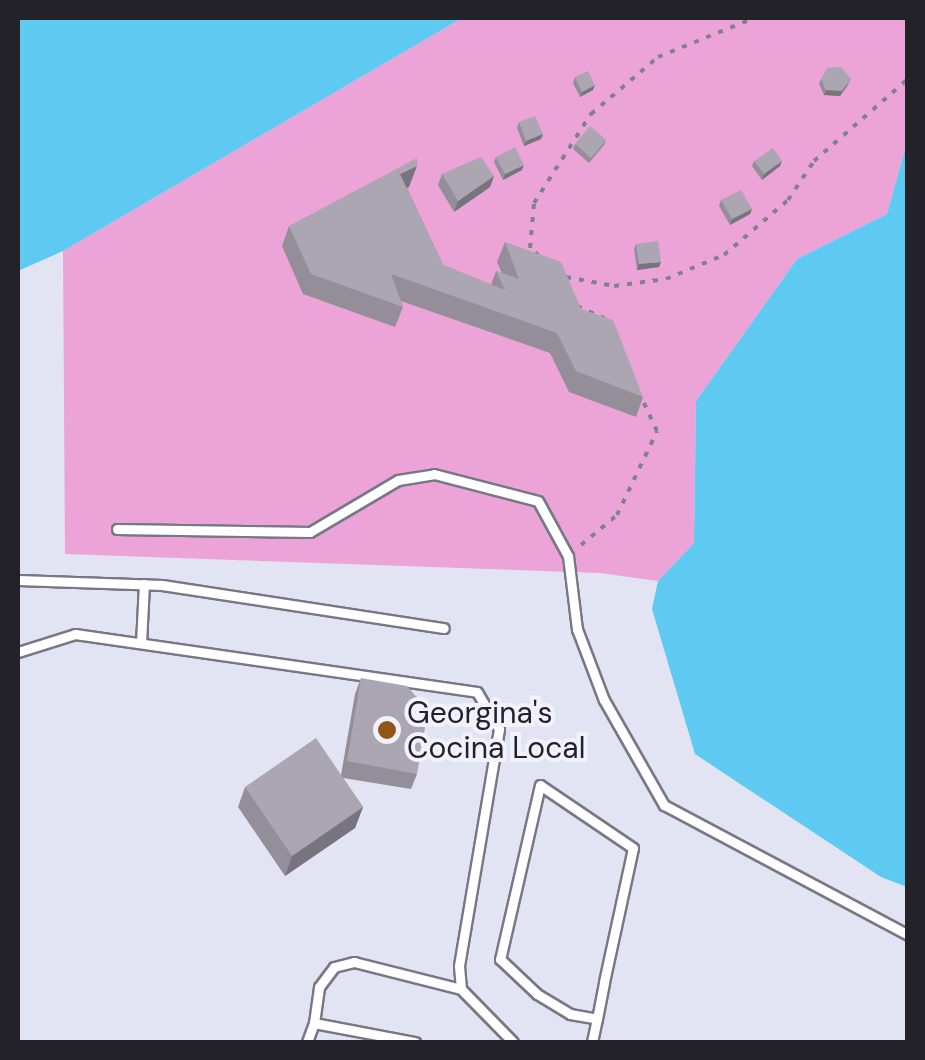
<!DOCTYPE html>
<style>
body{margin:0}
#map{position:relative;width:925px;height:1060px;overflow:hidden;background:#e3e4f3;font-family:"DM Sans",sans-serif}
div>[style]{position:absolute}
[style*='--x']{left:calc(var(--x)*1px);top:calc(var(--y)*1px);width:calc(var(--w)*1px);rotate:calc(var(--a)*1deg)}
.green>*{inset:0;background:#eba3d8}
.water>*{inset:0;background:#5ecaf1}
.path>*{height:4px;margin-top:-2px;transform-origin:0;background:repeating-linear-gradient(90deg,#80818b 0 5px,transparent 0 13px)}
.roads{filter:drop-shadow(2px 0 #777885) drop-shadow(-2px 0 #777885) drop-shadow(0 2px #777885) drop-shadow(0 -2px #777885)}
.lane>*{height:9px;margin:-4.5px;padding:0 4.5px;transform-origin:4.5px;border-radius:4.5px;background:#fff}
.wall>*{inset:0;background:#948e99}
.shaded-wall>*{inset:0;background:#78747d}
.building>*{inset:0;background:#aca5b2}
.dots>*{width:28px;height:28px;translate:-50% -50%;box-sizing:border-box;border:5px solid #f1f2fe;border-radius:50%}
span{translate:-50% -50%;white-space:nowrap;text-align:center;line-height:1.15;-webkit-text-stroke:8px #f1f2fe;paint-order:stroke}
.poi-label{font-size:30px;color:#222228}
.left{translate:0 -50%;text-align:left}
.frame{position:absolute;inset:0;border:20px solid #222228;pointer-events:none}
</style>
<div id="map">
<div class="green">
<i style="clip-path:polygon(462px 18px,907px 18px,907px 142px,887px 214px,797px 259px,696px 401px,694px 543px,658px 581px,600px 573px,65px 554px,63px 251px)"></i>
</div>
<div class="water">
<i style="clip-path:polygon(18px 18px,462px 18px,63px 251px,18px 271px)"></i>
<i style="clip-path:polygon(907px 142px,907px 887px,881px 877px,695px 754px,652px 609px,658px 581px,694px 543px,696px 401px,797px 259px,887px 214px)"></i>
</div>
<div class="path">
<i style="--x:539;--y:256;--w:12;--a:-138"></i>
<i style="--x:530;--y:248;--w:45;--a:-84.9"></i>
<i style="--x:534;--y:203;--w:106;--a:-57.4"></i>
<i style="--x:591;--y:114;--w:88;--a:-40.4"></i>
<i style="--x:658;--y:57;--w:104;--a:-22.1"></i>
<i style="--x:566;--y:277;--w:49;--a:10.6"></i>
<i style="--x:614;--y:286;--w:52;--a:-7.7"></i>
<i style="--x:666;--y:279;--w:63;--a:-22.5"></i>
<i style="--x:724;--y:255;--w:84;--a:-40.7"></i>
<i style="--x:788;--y:200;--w:47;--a:-56.3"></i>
<i style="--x:814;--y:161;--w:125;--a:-41.1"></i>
<i style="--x:577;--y:306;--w:30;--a:24"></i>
<i style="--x:581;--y:545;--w:47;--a:-39.8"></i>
<i style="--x:617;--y:515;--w:93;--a:-64.5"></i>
<i style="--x:657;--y:431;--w:35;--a:-115"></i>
</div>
<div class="roads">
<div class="lane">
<i style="--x:117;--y:529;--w:193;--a:0.9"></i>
<i style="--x:310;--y:532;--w:102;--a:-30.6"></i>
<i style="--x:398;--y:480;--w:36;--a:-9"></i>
<i style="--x:434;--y:474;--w:107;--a:14.6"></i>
<i style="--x:538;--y:501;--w:63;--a:61.4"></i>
<i style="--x:568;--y:556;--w:74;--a:83"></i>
<i style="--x:577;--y:629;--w:76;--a:69.2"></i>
<i style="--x:604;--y:700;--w:121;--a:60.3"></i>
<i style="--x:664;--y:805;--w:276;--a:28"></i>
<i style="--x:18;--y:580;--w:144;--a:2"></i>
<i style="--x:162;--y:585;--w:285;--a:8.7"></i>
<i style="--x:141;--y:643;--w:59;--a:-87.1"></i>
<i style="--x:18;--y:652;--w:60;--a:-17.5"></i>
<i style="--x:75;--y:634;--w:406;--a:8.2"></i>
<i style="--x:477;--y:692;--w:43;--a:59.3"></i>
<i style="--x:499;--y:729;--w:240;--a:99.6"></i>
<i style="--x:459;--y:966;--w:23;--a:85"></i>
<i style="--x:461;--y:989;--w:74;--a:45.5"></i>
<i style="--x:314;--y:1023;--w:36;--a:-82"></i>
<i style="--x:319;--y:987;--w:25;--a:-53"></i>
<i style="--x:334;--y:967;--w:21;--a:-14"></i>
<i style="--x:354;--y:962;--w:110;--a:14.2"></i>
<i style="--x:307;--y:1042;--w:20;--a:-70"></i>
<i style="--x:314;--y:1023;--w:103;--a:10.7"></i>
<i style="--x:592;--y:1042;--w:24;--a:-78"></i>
<i style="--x:597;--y:1019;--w:38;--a:-79"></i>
<i style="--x:604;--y:982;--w:137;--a:-77.8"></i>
<i style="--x:633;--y:848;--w:112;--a:-145.9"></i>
<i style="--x:540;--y:785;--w:179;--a:102.9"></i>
<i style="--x:500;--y:959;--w:51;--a:43.4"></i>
<i style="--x:537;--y:994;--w:39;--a:31"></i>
<i style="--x:570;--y:1014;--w:27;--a:10"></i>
</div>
</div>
<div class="wall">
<i style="clip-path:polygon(575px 77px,593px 90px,580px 97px,573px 83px)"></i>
<i style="clip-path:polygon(821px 79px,849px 84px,840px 96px,824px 95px,819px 84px)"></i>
<i style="clip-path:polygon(519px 122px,543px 134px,541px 139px,524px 146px,517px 128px)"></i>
<i style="clip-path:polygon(606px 140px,604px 145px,589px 163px,573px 149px,575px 144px)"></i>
<i style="clip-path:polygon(496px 157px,522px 170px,503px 180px,494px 162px)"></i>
<i style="clip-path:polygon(754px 161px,780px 166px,762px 180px,752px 166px)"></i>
<i style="clip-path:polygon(442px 174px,494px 176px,490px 187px,454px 212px,438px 185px)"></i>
<i style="clip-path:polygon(409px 187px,407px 188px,443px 265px,491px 285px,496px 271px,502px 273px,497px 262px,505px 242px,581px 309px,643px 397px,636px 417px,569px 392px,550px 353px,401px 301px,403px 307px,395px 327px,303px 294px,282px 246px,289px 226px)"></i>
<i style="clip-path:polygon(721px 200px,752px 209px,750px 214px,730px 225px,719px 206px)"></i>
<i style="clip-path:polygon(636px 244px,659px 267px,637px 270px,634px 249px)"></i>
<i style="clip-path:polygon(361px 678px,417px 774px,411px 789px,343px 778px,363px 807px,355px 828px,285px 876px,238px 807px,245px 787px,341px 775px,355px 694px)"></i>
</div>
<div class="shaded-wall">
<i style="clip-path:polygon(851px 79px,840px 96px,824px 95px,826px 90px)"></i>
<i style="clip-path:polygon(595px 85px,593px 90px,580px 97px,582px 92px)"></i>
<i style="clip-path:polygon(543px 134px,541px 139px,524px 146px,526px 141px)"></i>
<i style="clip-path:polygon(782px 161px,780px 166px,762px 180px,764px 174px)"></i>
<i style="clip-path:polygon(524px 165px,522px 170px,503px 180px,505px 174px)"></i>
<i style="clip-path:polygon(417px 166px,409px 187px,393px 194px,400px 174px)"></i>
<i style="clip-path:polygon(494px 176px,490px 187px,454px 212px,458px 201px)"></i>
<i style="clip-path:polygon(752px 209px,750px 214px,730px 225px,732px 219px)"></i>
<i style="clip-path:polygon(661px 262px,659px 267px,637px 270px,639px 264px)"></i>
<i style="clip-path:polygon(363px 807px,355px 828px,285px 876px,292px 856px)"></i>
</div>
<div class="building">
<i style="clip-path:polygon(841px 67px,851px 79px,842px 91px,826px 90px,821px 79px,827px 68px)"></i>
<i style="clip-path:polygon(588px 71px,595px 85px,582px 92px,575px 77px)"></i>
<i style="clip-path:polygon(535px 116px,543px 134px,526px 141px,519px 122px)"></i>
<i style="clip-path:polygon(590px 126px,606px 140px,591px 158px,575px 144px)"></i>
<i style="clip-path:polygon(515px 147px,524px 165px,505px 174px,496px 157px)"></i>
<i style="clip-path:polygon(773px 148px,782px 161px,764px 174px,754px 161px)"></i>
<i style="clip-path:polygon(481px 157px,494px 176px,458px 201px,442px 174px)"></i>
<i style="clip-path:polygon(417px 158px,417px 166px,400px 174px,443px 265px,505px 290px,496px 271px,519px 279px,505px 242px,561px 262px,581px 309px,613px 320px,643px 397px,576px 371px,557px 333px,391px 274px,403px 307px,311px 274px,289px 226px)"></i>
<i style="clip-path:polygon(741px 190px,752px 209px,732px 219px,721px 200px)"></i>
<i style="clip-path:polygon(658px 241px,661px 262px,639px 264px,636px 244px)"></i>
<i style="clip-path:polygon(361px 678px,407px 686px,428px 710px,417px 774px,347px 761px)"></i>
<i style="clip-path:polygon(316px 738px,363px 807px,292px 856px,245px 787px)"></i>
</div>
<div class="dots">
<i style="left:387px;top:730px;background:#925518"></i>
</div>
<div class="poi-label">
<span class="left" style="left:407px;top:730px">Georgina's<br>Cocina Local</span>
</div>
<div class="frame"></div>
</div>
